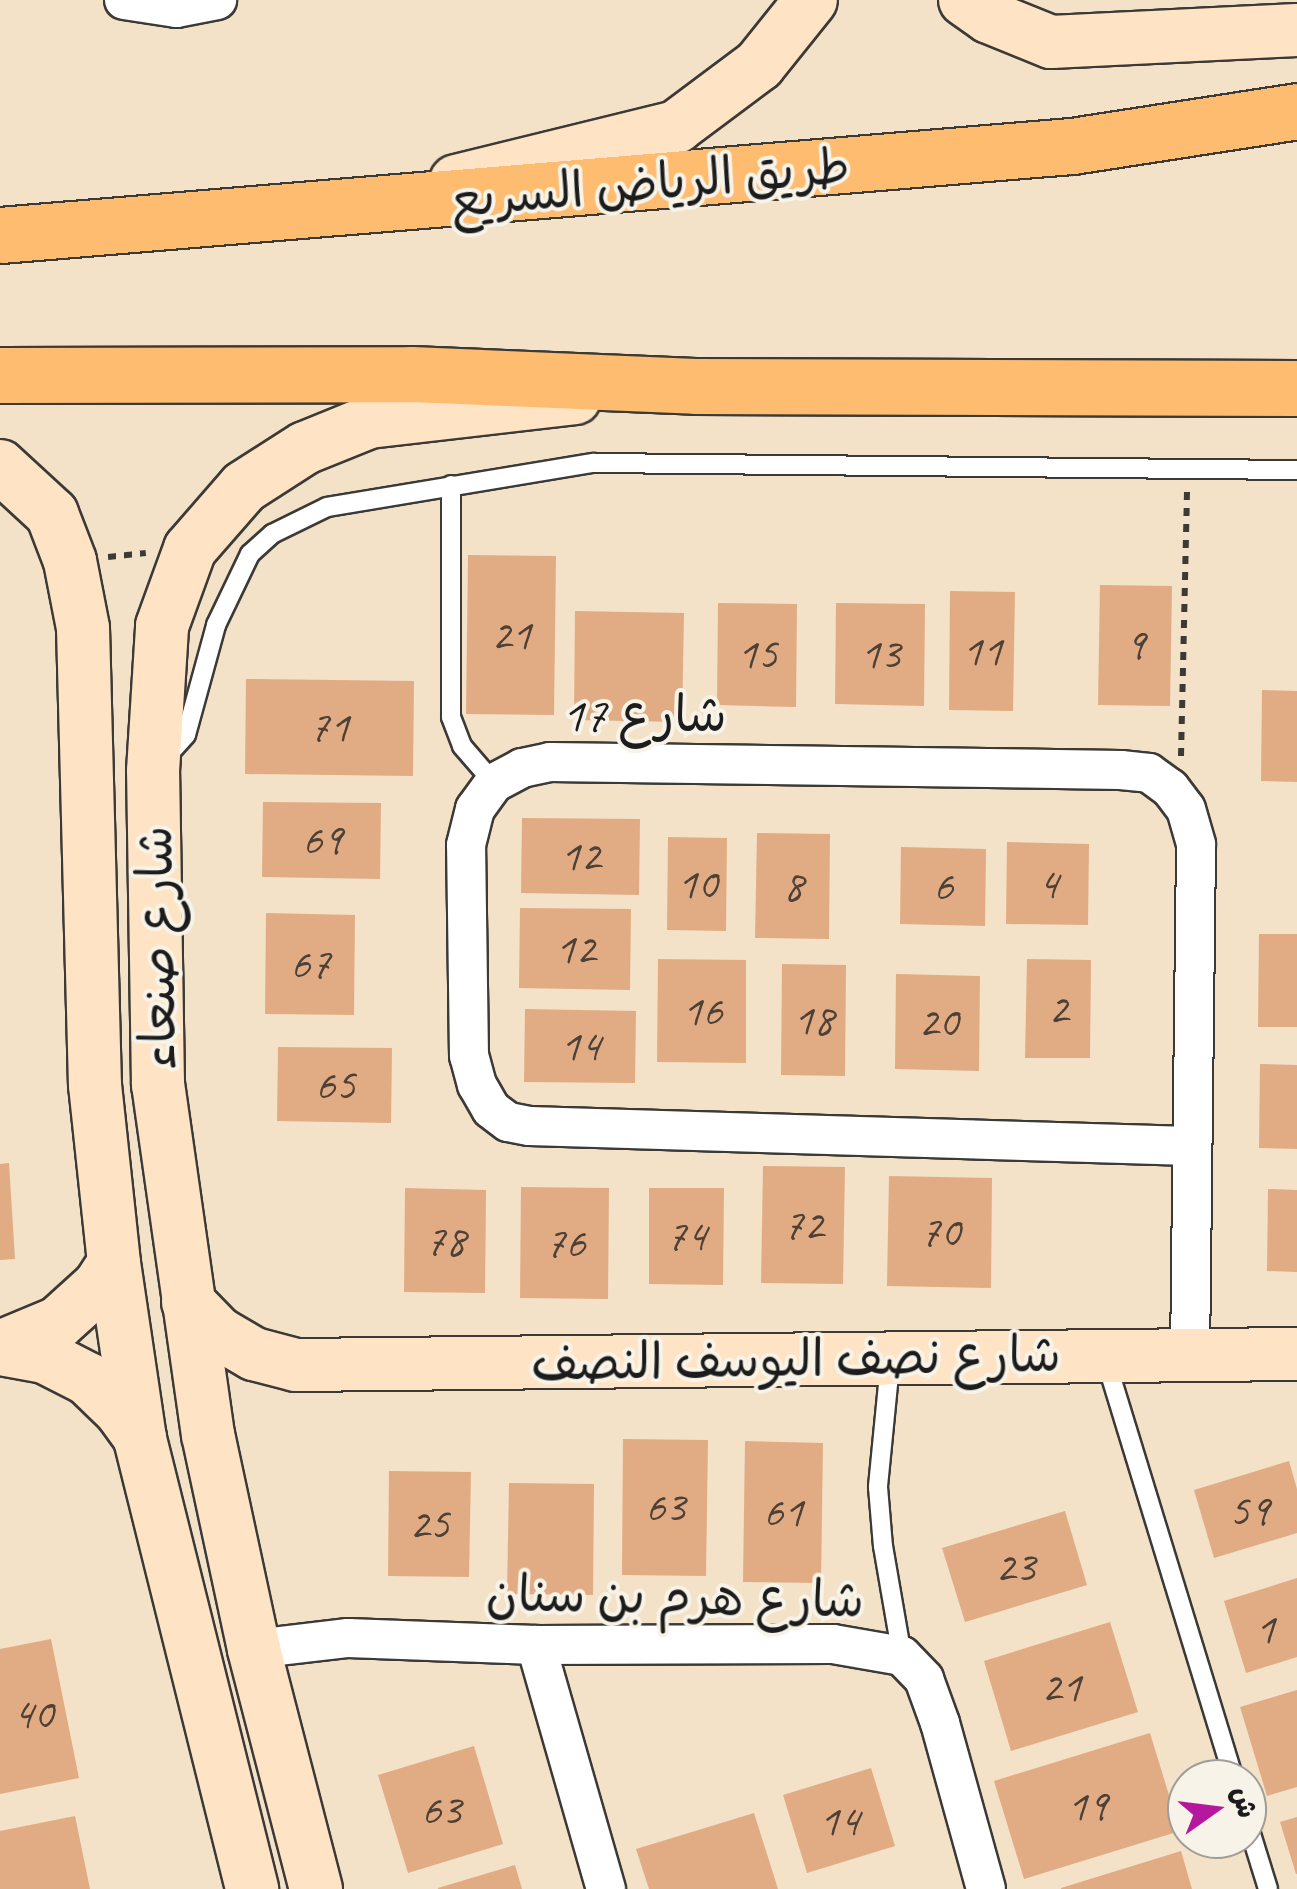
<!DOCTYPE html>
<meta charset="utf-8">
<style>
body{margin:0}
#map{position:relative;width:1297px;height:1889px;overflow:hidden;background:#f3e1c8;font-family:Caveat,"Playpen Sans Arabic",sans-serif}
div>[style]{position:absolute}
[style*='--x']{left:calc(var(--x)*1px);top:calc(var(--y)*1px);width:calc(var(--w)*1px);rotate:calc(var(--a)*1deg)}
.building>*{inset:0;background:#e1ac84}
.path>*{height:6px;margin-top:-3px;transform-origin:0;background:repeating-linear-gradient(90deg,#3c3a36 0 8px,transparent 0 16px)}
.roads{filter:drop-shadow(2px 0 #3c3a36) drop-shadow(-2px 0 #3c3a36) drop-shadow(0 2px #3c3a36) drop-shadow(0 -2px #3c3a36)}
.lane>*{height:18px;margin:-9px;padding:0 9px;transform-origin:9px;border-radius:9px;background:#fff}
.street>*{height:38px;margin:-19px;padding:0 19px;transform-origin:19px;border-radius:19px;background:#fff}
.secondary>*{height:52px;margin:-26px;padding:0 26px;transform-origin:26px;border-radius:26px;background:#fee4c5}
.highway>*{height:55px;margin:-27.5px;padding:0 27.5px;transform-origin:27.5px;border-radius:27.5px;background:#fdbc6f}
span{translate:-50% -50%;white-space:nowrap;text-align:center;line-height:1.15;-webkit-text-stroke:8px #f7f3e8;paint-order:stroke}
.number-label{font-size:45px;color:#4d4036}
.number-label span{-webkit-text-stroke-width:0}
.street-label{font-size:50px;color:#1c1c1c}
.north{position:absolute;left:1167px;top:1759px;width:100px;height:100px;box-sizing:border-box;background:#f7f3e8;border:2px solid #9f9d96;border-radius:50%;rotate:76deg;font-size:28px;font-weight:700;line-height:40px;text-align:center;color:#1c1c1c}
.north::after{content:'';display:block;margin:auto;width:35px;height:45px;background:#b5179e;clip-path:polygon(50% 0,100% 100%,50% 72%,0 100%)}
</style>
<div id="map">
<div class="building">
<i style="clip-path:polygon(468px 555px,556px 556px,554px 715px,466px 714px)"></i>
<i style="clip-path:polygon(1100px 585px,1172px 586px,1170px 706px,1098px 705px)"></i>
<i style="clip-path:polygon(950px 591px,1015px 592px,1013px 711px,949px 710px)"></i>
<i style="clip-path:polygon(718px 603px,797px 604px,796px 707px,717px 705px)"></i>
<i style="clip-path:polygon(836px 603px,925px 604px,924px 706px,835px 704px)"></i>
<i style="clip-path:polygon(575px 611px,684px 613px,682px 722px,574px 720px)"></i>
<i style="clip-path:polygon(246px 679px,414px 681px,413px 776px,245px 774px)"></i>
<i style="clip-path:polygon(1262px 690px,1297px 691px,1297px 782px,1261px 781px)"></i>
<i style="clip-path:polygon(263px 802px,381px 803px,380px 879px,262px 877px)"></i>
<i style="clip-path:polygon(522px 818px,640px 819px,639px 895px,521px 893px)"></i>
<i style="clip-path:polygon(757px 833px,830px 834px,829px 939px,755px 938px)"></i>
<i style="clip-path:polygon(668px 837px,727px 838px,726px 931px,667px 930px)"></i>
<i style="clip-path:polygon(1007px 842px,1089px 844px,1088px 925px,1006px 924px)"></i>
<i style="clip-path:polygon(901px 847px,986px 849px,985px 926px,900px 924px)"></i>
<i style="clip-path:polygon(520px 908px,631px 909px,630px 990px,519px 988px)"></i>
<i style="clip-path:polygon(266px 913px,355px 915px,354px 1015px,265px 1014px)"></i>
<i style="clip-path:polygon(1259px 934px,1297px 934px,1297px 1027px,1258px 1027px)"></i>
<i style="clip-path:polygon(658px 959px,746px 960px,746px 1063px,657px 1062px)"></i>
<i style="clip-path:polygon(1027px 959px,1091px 960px,1090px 1058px,1025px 1058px)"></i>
<i style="clip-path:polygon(782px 964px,846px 965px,845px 1076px,781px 1075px)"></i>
<i style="clip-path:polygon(896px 974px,980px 976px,979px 1071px,895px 1069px)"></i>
<i style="clip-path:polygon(525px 1009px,636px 1011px,635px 1083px,524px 1082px)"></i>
<i style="clip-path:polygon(278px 1047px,392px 1048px,391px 1123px,277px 1121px)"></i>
<i style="clip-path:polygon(1260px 1064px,1297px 1065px,1297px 1149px,1259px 1148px)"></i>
<i style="clip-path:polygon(9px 1163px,15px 1259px,0 1260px,0 1164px)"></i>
<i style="clip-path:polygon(763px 1166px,845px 1167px,843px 1284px,761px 1283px)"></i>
<i style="clip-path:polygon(889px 1176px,992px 1178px,991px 1288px,887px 1286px)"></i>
<i style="clip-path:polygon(521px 1187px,609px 1188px,608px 1299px,520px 1298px)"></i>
<i style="clip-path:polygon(405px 1188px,486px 1190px,485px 1293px,404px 1292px)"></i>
<i style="clip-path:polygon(649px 1188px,724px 1188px,723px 1285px,649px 1284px)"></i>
<i style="clip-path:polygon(1268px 1189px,1297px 1190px,1297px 1272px,1267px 1271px)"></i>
<i style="clip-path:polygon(623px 1439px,708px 1440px,706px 1576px,622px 1575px)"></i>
<i style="clip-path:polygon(745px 1441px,823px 1443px,821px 1583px,743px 1582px)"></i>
<i style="clip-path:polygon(1289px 1461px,1297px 1489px,1297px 1533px,1214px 1558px,1194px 1490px)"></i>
<i style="clip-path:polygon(389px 1471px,471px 1472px,469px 1577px,388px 1576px)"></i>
<i style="clip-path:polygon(509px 1483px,594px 1484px,593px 1595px,507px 1594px)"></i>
<i style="clip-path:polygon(1065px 1511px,1087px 1585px,965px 1622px,942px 1548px)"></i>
<i style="clip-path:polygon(1297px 1578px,1297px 1657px,1246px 1673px,1224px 1601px)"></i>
<i style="clip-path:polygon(1110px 1622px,1138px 1712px,1011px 1751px,984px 1661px)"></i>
<i style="clip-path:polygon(51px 1639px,79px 1778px,0 1794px,0 1649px)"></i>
<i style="clip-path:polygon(1297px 1690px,1297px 1787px,1267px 1796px,1240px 1707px)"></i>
<i style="clip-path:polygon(1150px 1733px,1180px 1831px,1024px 1879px,994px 1781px)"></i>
<i style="clip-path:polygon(474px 1746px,503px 1844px,408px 1873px,378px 1775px)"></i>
<i style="clip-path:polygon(871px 1768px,895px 1846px,807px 1873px,783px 1795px)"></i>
<i style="clip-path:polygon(754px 1813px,778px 1889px,649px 1889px,636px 1849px)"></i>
<i style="clip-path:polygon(75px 1816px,90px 1889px,0 1889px,0 1831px)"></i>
<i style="clip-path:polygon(1297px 1817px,1297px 1874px,1296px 1874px,1280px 1822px)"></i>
<i style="clip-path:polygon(1181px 1851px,1192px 1889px,1061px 1889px,1061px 1888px)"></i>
<i style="clip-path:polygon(515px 1865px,522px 1889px,438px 1889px,438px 1888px)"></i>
</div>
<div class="path">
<i style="--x:108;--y:557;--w:38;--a:-6"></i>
<i style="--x:1181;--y:756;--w:268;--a:-88.7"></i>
</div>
<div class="roads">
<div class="lane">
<i style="--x:451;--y:485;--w:232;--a:90"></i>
<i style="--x:451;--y:717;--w:31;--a:69"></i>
<i style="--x:462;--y:746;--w:49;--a:49.1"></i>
<i style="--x:167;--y:756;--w:28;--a:-48"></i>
<i style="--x:186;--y:735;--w:114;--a:-74.7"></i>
<i style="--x:216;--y:625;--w:79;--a:-64.4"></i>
<i style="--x:250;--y:554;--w:30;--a:-42"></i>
<i style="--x:272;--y:534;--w:61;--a:-26.1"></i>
<i style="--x:327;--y:507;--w:271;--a:-9.4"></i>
<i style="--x:594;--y:463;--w:703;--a:0.57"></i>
<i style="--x:890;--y:1364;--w:124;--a:95.6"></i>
<i style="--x:878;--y:1487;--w:59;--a:85.2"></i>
<i style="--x:883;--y:1546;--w:112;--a:80.2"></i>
<i style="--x:1107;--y:1364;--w:434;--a:73"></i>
<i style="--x:1247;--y:1821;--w:71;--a:72.8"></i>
</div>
<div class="street">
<i style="--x:124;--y:0;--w:53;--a:8.7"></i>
<i style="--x:176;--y:8;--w:42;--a:-11"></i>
<i style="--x:1190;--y:1146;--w:661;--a:-178.27"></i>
<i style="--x:529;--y:1126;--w:21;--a:-169"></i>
<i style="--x:508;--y:1122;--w:21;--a:-143"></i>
<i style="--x:491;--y:1109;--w:28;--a:-120"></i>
<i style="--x:477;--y:1085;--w:30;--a:-105"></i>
<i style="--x:469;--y:1056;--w:211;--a:-90.8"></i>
<i style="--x:466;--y:845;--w:37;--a:-76"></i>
<i style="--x:475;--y:809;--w:32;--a:-54"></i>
<i style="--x:494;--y:783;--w:32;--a:-28"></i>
<i style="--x:522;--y:768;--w:29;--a:-12"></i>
<i style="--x:550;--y:762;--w:571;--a:0.8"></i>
<i style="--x:1121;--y:770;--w:28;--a:6"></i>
<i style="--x:1149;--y:773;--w:26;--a:36"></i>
<i style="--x:1170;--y:788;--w:26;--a:53"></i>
<i style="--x:1186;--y:809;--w:37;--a:74"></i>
<i style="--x:1196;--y:845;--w:510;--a:90.67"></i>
<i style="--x:536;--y:1645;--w:254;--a:74"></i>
<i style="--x:254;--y:1649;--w:95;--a:-6.7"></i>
<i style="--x:348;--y:1638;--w:188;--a:2.1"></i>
<i style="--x:536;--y:1645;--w:297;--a:-0.2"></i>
<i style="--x:833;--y:1644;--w:70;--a:9.9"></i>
<i style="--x:902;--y:1656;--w:32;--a:46"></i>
<i style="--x:924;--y:1679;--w:47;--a:70"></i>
<i style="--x:940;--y:1723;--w:172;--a:74.5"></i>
</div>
<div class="secondary">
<i style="--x:965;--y:0;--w:29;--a:35"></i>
<i style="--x:989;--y:17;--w:67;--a:22"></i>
<i style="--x:1051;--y:42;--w:246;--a:-2.8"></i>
<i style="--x:456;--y:181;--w:227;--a:-13.8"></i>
<i style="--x:676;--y:127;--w:104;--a:-36.8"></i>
<i style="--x:759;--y:65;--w:83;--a:-51.3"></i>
<i style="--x:0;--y:466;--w:71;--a:42.7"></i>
<i style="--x:52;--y:514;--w:50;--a:69"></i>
<i style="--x:70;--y:561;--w:68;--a:79"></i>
<i style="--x:83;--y:628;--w:457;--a:88.5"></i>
<i style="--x:95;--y:1085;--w:179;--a:83.9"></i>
<i style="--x:114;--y:1263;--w:178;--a:81.6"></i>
<i style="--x:140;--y:1439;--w:464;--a:76"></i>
<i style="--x:188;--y:1302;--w:43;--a:45.9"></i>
<i style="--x:218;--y:1333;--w:42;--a:30.3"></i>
<i style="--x:254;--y:1354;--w:43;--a:14.7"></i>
<i style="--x:296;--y:1365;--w:1001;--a:-0.63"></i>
<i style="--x:0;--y:1347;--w:63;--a:-22.5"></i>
<i style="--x:58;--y:1323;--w:55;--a:-42.1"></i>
<i style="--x:99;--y:1286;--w:27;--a:-57"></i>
<i style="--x:0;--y:1349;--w:46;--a:10.1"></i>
<i style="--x:45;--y:1357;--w:48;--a:27.1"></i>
<i style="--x:88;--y:1379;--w:45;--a:44.1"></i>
<i style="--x:120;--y:1410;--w:34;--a:54"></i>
<i style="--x:316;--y:1889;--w:248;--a:-104.5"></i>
<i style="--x:254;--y:1649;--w:219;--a:-102.1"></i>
<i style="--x:208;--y:1435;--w:354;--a:-98.1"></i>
<i style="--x:158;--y:1085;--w:314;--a:-90.9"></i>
<i style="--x:153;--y:771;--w:145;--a:-86.4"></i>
<i style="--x:162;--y:626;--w:82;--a:-70"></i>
<i style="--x:190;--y:549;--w:82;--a:-48.9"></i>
<i style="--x:244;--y:487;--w:72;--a:-32.6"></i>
<i style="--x:305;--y:448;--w:69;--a:-22.1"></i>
<i style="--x:369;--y:422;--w:207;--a:-6.6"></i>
</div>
<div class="highway">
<i style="--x:0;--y:235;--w:1076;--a:-4.75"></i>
<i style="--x:1072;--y:146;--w:228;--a:-8.8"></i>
<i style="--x:0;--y:375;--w:411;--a:-0.1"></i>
<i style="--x:411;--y:374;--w:284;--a:2.4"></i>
<i style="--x:695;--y:386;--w:602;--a:0.19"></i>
</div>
</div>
<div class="number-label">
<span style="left:511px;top:635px">21</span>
<span style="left:1135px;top:645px">9</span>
<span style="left:982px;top:651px">11</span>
<span style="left:757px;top:654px">15</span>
<span style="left:880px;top:654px">13</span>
<span style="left:329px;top:727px">71</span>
<span style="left:322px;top:840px">69</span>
<span style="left:580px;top:856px">12</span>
<span style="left:697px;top:884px">10</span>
<span style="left:1048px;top:884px">4</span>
<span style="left:793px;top:886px">8</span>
<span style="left:943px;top:886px">6</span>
<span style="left:575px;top:949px">12</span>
<span style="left:310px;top:964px">67</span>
<span style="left:1058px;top:1009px">2</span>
<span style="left:702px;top:1011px">16</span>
<span style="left:813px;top:1020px">18</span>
<span style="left:938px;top:1022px">20</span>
<span style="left:580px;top:1046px">14</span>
<span style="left:335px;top:1085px">65</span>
<span style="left:803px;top:1225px">72</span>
<span style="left:940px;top:1232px">70</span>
<span style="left:686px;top:1236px">74</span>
<span style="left:445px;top:1241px">78</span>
<span style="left:565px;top:1243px">76</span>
<span style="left:665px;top:1507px">63</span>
<span style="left:1249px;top:1511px">59</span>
<span style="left:783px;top:1512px">61</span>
<span style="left:429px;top:1524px">25</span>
<span style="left:1015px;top:1567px">23</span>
<span style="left:1265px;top:1629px">1</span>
<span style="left:1061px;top:1687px">21</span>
<span style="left:33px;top:1714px">40</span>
<span style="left:1087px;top:1806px">19</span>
<span style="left:441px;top:1810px">63</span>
<span style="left:839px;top:1821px">14</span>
</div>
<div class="street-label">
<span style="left:650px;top:183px;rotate:-5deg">طريق الرياض السريع</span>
<span style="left:644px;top:715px">شارع 17</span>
<span style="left:157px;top:948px;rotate:-91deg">شارع صنعاء</span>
<span style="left:796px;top:1359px;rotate:-1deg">شارع نصف اليوسف النصف</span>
<span style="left:675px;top:1597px;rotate:1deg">شارع هرم بن سنان</span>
</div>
<div class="north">ش</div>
</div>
